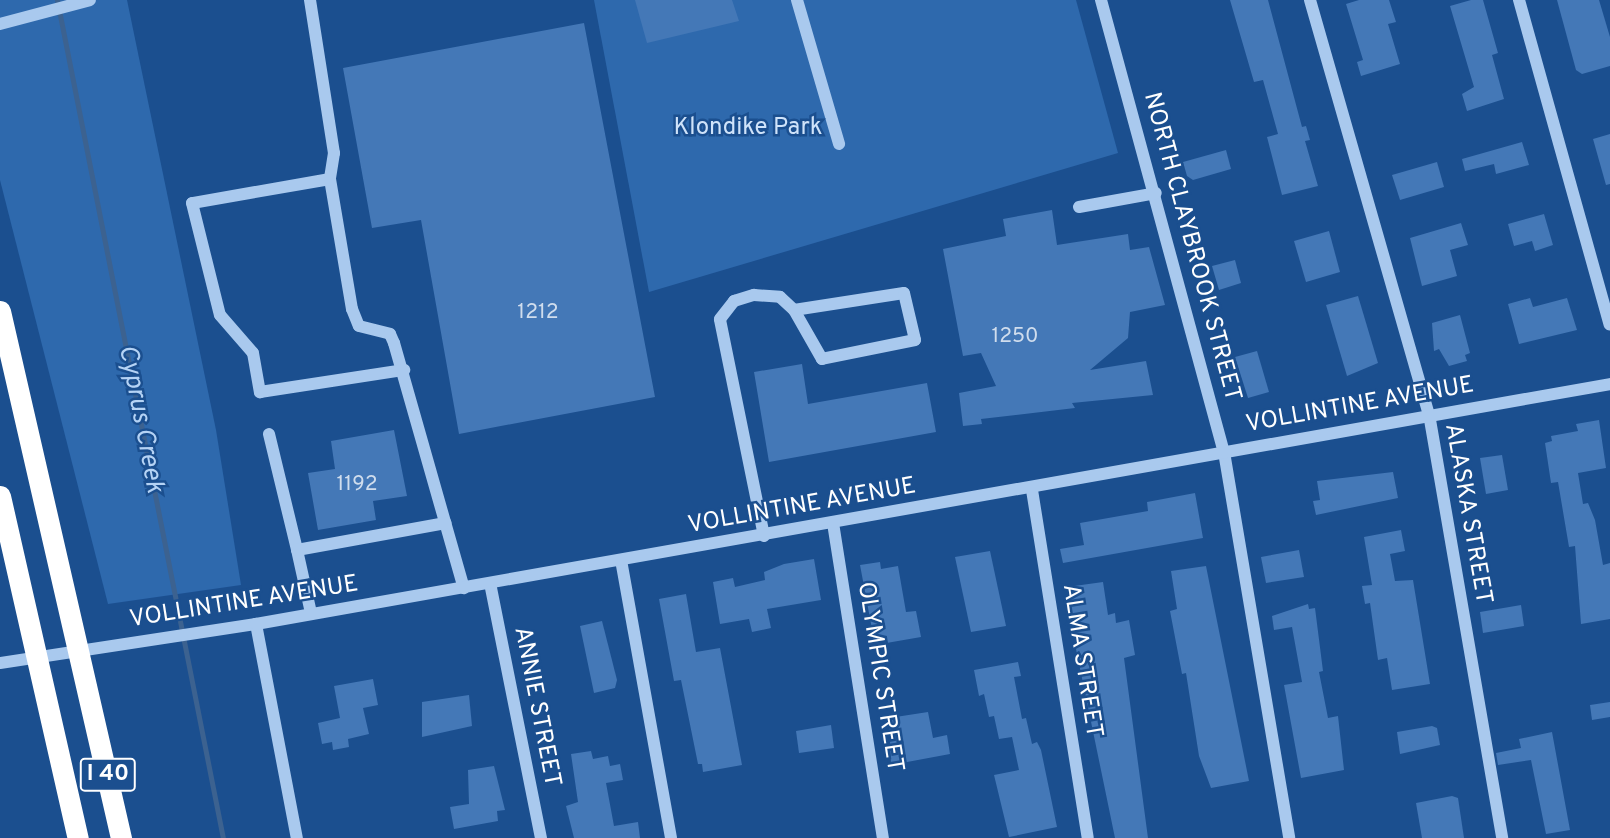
<!DOCTYPE html>
<style>
body{margin:0}
#map{position:relative;width:1610px;height:838px;overflow:hidden;background:#1b4f8f;font-family:Overpass,sans-serif}
div>[style]{position:absolute}
[style*='--x']{left:calc(var(--x)*1px);top:calc(var(--y)*1px);width:calc(var(--w)*1px);rotate:calc(var(--a)*1deg)}
.green>*{inset:0;background:#2e69ad}
.stream>*{height:5px;margin:-2.5px;padding:0 2.5px;transform-origin:2.5px;border-radius:2.5px;background:#3c6290}
.building>*{inset:0;background:#4478b7}
.minor>*{height:12px;margin:-6px;padding:0 6px;transform-origin:6px;border-radius:6px;background:#a9c9ee}
.highway>*{height:21px;margin:-10.5px;padding:0 10.5px;transform-origin:10.5px;border-radius:10.5px;background:#fff}
span{translate:-50% -50%;white-space:nowrap;text-align:center;line-height:1.15;-webkit-text-stroke:5px #1b4f8f;paint-order:stroke}
.number-label{font-size:21px;color:#d0dded}
.number-label span{-webkit-text-stroke-width:0}
.shield-label span{padding:2px 5px;background:#1b4f8f;border:2px solid;border-radius:5px;-webkit-text-stroke-width:0}
.shield-label{font-size:23px;color:#fff;font-weight:700}
.park-label{font-size:24px;color:#cfe3fa}
.street-label{font-size:24px;color:#fff}
.water-label{font-size:26px;color:#b5d3f5;font-style:italic}
</style>
<div id="map">
<div class="green">
<i style="clip-path:polygon(0 0,127px 0,216px 430px,241px 585px,108px 604px,0 180px)"></i>
<i style="clip-path:polygon(594px 0,1076px 0,1118px 153px,649px 292px)"></i>
</div>
<div class="stream">
<i style="--x:57;--y:0;--w:854;--a:78.8"></i>
</div>
<div class="building">
<i style="clip-path:polygon(635px 0,732px 0,739px 21px,647px 43px)"></i>
<i style="clip-path:polygon(1230px 0,1268px 0,1302px 127px,1306px 126px,1310px 140px,1305px 141px,1318px 186px,1282px 195px,1267px 137px,1278px 134px,1263px 80px,1254px 82px)"></i>
<i style="clip-path:polygon(1359px 0,1389px 0,1396px 22px,1388px 24px,1400px 64px,1361px 76px,1357px 62px,1363px 60px,1346px 4px)"></i>
<i style="clip-path:polygon(1471px 0,1483px 0,1498px 53px,1492px 55px,1504px 99px,1467px 111px,1462px 94px,1474px 87px,1450px 6px)"></i>
<i style="clip-path:polygon(1557px 0,1599px 0,1610px 37px,1610px 66px,1582px 74px,1576px 70px)"></i>
<i style="clip-path:polygon(584px 23px,655px 397px,459px 434px,421px 220px,372px 228px,343px 68px)"></i>
<i style="clip-path:polygon(1610px 134px,1610px 184px,1606px 185px,1593px 139px)"></i>
<i style="clip-path:polygon(1522px 142px,1529px 165px,1496px 174px,1494px 164px,1465px 171px,1462px 159px)"></i>
<i style="clip-path:polygon(1226px 150px,1231px 169px,1193px 180px,1187px 176px,1183px 162px)"></i>
<i style="clip-path:polygon(1437px 162px,1444px 187px,1400px 200px,1392px 175px)"></i>
<i style="clip-path:polygon(1052px 210px,1057px 245px,1128px 234px,1130px 250px,1149px 247px,1165px 305px,1130px 312px,1128px 338px,1090px 370px,1146px 361px,1153px 395px,1072px 403px,1075px 408px,981px 419px,982px 424px,963px 426px,959px 393px,996px 386px,981px 353px,963px 356px,943px 249px,1006px 236px,1003px 219px)"></i>
<i style="clip-path:polygon(1544px 214px,1553px 245px,1535px 251px,1532px 241px,1514px 246px,1508px 224px)"></i>
<i style="clip-path:polygon(1461px 223px,1468px 245px,1450px 250px,1457px 276px,1422px 286px,1410px 238px)"></i>
<i style="clip-path:polygon(1329px 231px,1340px 272px,1306px 282px,1294px 241px)"></i>
<i style="clip-path:polygon(1235px 260px,1241px 283px,1219px 290px,1212px 266px)"></i>
<i style="clip-path:polygon(1358px 296px,1378px 363px,1347px 376px,1326px 305px)"></i>
<i style="clip-path:polygon(1530px 298px,1533px 307px,1567px 298px,1577px 330px,1519px 344px,1508px 304px)"></i>
<i style="clip-path:polygon(1460px 315px,1470px 353px,1465px 355px,1467px 361px,1449px 366px,1439px 349px,1434px 351px,1432px 323px)"></i>
<i style="clip-path:polygon(1257px 351px,1269px 392px,1248px 398px,1235px 357px)"></i>
<i style="clip-path:polygon(802px 364px,808px 404px,927px 383px,936px 432px,769px 462px,754px 372px)"></i>
<i style="clip-path:polygon(1599px 420px,1606px 468px,1578px 473px,1583px 504px,1588px 503px,1595px 520px,1603px 565px,1610px 563px,1610px 619px,1581px 624px,1575px 546px,1569px 547px,1558px 482px,1551px 483px,1545px 443px,1552px 441px,1551px 436px,1578px 431px,1576px 424px)"></i>
<i style="clip-path:polygon(394px 430px,407px 496px,373px 501px,376px 520px,318px 530px,308px 473px,335px 469px,331px 441px)"></i>
<i style="clip-path:polygon(1502px 455px,1508px 490px,1486px 494px,1480px 458px)"></i>
<i style="clip-path:polygon(1393px 472px,1398px 498px,1316px 515px,1313px 501px,1320px 500px,1317px 481px)"></i>
<i style="clip-path:polygon(1195px 493px,1203px 538px,1063px 563px,1060px 549px,1084px 545px,1080px 523px,1148px 511px,1147px 502px)"></i>
<i style="clip-path:polygon(1401px 530px,1405px 551px,1390px 554px,1395px 581px,1413px 580px,1430px 684px,1392px 690px,1387px 658px,1378px 660px,1370px 603px,1365px 604px,1362px 586px,1372px 585px,1364px 537px)"></i>
<i style="clip-path:polygon(1299px 550px,1304px 577px,1266px 583px,1261px 557px)"></i>
<i style="clip-path:polygon(990px 551px,1006px 626px,971px 632px,955px 557px)"></i>
<i style="clip-path:polygon(814px 559px,821px 600px,767px 609px,771px 628px,752px 632px,749px 619px,720px 624px,713px 582px,733px 578px,735px 587px,765px 580px,764px 572px,784px 564px)"></i>
<i style="clip-path:polygon(880px 562px,881px 569px,898px 566px,906px 612px,916px 611px,921px 637px,875px 645px,860px 565px)"></i>
<i style="clip-path:polygon(1206px 566px,1249px 781px,1211px 788px,1199px 756px,1186px 673px,1182px 674px,1170px 611px,1177px 609px,1171px 571px)"></i>
<i style="clip-path:polygon(1103px 582px,1108px 615px,1115px 613px,1116px 623px,1129px 620px,1135px 655px,1124px 658px,1148px 838px,1115px 838px,1076px 649px,1067px 587px)"></i>
<i style="clip-path:polygon(686px 594px,696px 652px,720px 648px,742px 765px,703px 772px,702px 764px,698px 764px,681px 680px,674px 681px,659px 599px)"></i>
<i style="clip-path:polygon(1308px 604px,1309px 609px,1315px 608px,1323px 671px,1319px 672px,1328px 718px,1338px 716px,1344px 770px,1301px 778px,1284px 685px,1302px 682px,1292px 627px,1274px 630px,1272px 616px)"></i>
<i style="clip-path:polygon(1521px 605px,1524px 626px,1483px 633px,1480px 612px)"></i>
<i style="clip-path:polygon(602px 621px,617px 680px,615px 688px,594px 693px,580px 626px)"></i>
<i style="clip-path:polygon(1018px 662px,1021px 676px,1014px 677px,1022px 719px,1026px 718px,1032px 744px,1037px 742px,1041px 750px,1057px 827px,1009px 837px,994px 775px,1019px 770px,1012px 737px,999px 739px,994px 716px,989px 717px,984px 694px,979px 696px,974px 670px)"></i>
<i style="clip-path:polygon(373px 679px,378px 705px,363px 708px,369px 734px,348px 739px,349px 747px,333px 750px,332px 742px,322px 744px,318px 723px,340px 718px,334px 686px)"></i>
<i style="clip-path:polygon(469px 695px,472px 726px,422px 737px,422px 702px)"></i>
<i style="clip-path:polygon(1610px 702px,1610px 717px,1592px 720px,1590px 705px)"></i>
<i style="clip-path:polygon(928px 712px,933px 738px,947px 735px,950px 754px,891px 765px,889px 718px)"></i>
<i style="clip-path:polygon(831px 725px,834px 748px,799px 753px,796px 731px)"></i>
<i style="clip-path:polygon(1432px 726px,1437px 728px,1440px 745px,1400px 754px,1397px 732px)"></i>
<i style="clip-path:polygon(1552px 732px,1570px 830px,1546px 834px,1531px 760px,1498px 765px,1496px 753px,1521px 748px,1519px 739px)"></i>
<i style="clip-path:polygon(591px 751px,593px 759px,608px 756px,610px 766px,620px 764px,623px 780px,606px 783px,614px 826px,638px 822px,640px 838px,574px 838px,566px 806px,578px 802px,571px 754px)"></i>
<i style="clip-path:polygon(494px 766px,505px 810px,497px 811px,498px 821px,454px 829px,450px 807px,469px 804px,468px 770px)"></i>
<i style="clip-path:polygon(1452px 796px,1458px 798px,1464px 838px,1422px 838px,1416px 803px)"></i>
</div>
<div class="minor">
<i style="--x:310;--y:0;--w:155;--a:81.1"></i>
<i style="--x:334;--y:153;--w:26;--a:99"></i>
<i style="--x:330;--y:179;--w:132;--a:80.4"></i>
<i style="--x:352;--y:309;--w:18;--a:68"></i>
<i style="--x:359;--y:326;--w:32;--a:14"></i>
<i style="--x:390;--y:334;--w:10;--a:66"></i>
<i style="--x:394;--y:343;--w:255;--a:74.1"></i>
<i style="--x:797;--y:0;--w:150;--a:73.7"></i>
<i style="--x:1101;--y:0;--w:468;--a:74.8"></i>
<i style="--x:1224;--y:452;--w:391;--a:80.4"></i>
<i style="--x:1310;--y:0;--w:431;--a:74"></i>
<i style="--x:1429;--y:414;--w:430;--a:80.2"></i>
<i style="--x:1519;--y:0;--w:337;--a:74.4"></i>
<i style="--x:0;--y:24;--w:93;--a:-14.9"></i>
<i style="--x:330;--y:179;--w:140;--a:170.1"></i>
<i style="--x:192;--y:203;--w:115;--a:76"></i>
<i style="--x:220;--y:315;--w:50;--a:49"></i>
<i style="--x:253;--y:353;--w:40;--a:80"></i>
<i style="--x:260;--y:392;--w:146;--a:-8.7"></i>
<i style="--x:1079;--y:207;--w:78;--a:-10.3"></i>
<i style="--x:269;--y:434;--w:119;--a:76.4"></i>
<i style="--x:1032;--y:490;--w:352;--a:80.9"></i>
<i style="--x:833;--y:523;--w:319;--a:81"></i>
<i style="--x:764;--y:536;--w:221;--a:-101.5"></i>
<i style="--x:720;--y:319;--w:23;--a:-52"></i>
<i style="--x:734;--y:301;--w:21;--a:-17"></i>
<i style="--x:754;--y:295;--w:26;--a:4"></i>
<i style="--x:780;--y:297;--w:19;--a:43"></i>
<i style="--x:794;--y:310;--w:111;--a:-8.8"></i>
<i style="--x:904;--y:293;--w:48;--a:76.8"></i>
<i style="--x:915;--y:340;--w:95;--a:168.5"></i>
<i style="--x:822;--y:359;--w:56;--a:-119.7"></i>
<i style="--x:621;--y:560;--w:282;--a:79.8"></i>
<i style="--x:490;--y:583;--w:260;--a:78.7"></i>
<i style="--x:311;--y:613;--w:65;--a:-102.5"></i>
<i style="--x:297;--y:550;--w:151;--a:-10.3"></i>
<i style="--x:256;--y:624;--w:218;--a:79.2"></i>
<i style="--x:0;--y:663;--w:259;--a:-8.7"></i>
<i style="--x:256;--y:624;--w:1375;--a:-10.05"></i>
</div>
<div class="highway">
<i style="--x:0;--y:311;--w:541;--a:77.07"></i>
<i style="--x:0;--y:496;--w:351;--a:77.2"></i>
</div>
<div class="number-label">
<span style="left:538px;top:313px">1212</span>
<span style="left:1015px;top:337px">1250</span>
<span style="left:357px;top:485px">1192</span>
</div>
<div class="shield-label">
<span style="left:108px;top:775px">I 40</span>
</div>
<div class="park-label">
<span style="left:748px;top:129px">Klondike Park</span>
</div>
<div class="street-label">
<span style="left:1191px;top:247px;rotate:75deg">NORTH CLAYBROOK STREET</span>
<span style="left:1360px;top:406px;rotate:-10deg">VOLLINTINE AVENUE</span>
<span style="left:802px;top:507px;rotate:-10deg">VOLLINTINE AVENUE</span>
<span style="left:1467px;top:514px;rotate:80deg">ALASKA STREET</span>
<span style="left:244px;top:603px;rotate:-9deg">VOLLINTINE AVENUE</span>
<span style="left:1081px;top:661px;rotate:81deg">ALMA STREET</span>
<span style="left:879px;top:677px;rotate:81deg">OLYMPIC STREET</span>
<span style="left:536px;top:707px;rotate:79deg">ANNIE STREET</span>
</div>
<div class="water-label">
<span style="left:140px;top:419px;rotate:79deg">Cyprus Creek</span>
</div>
</div>
